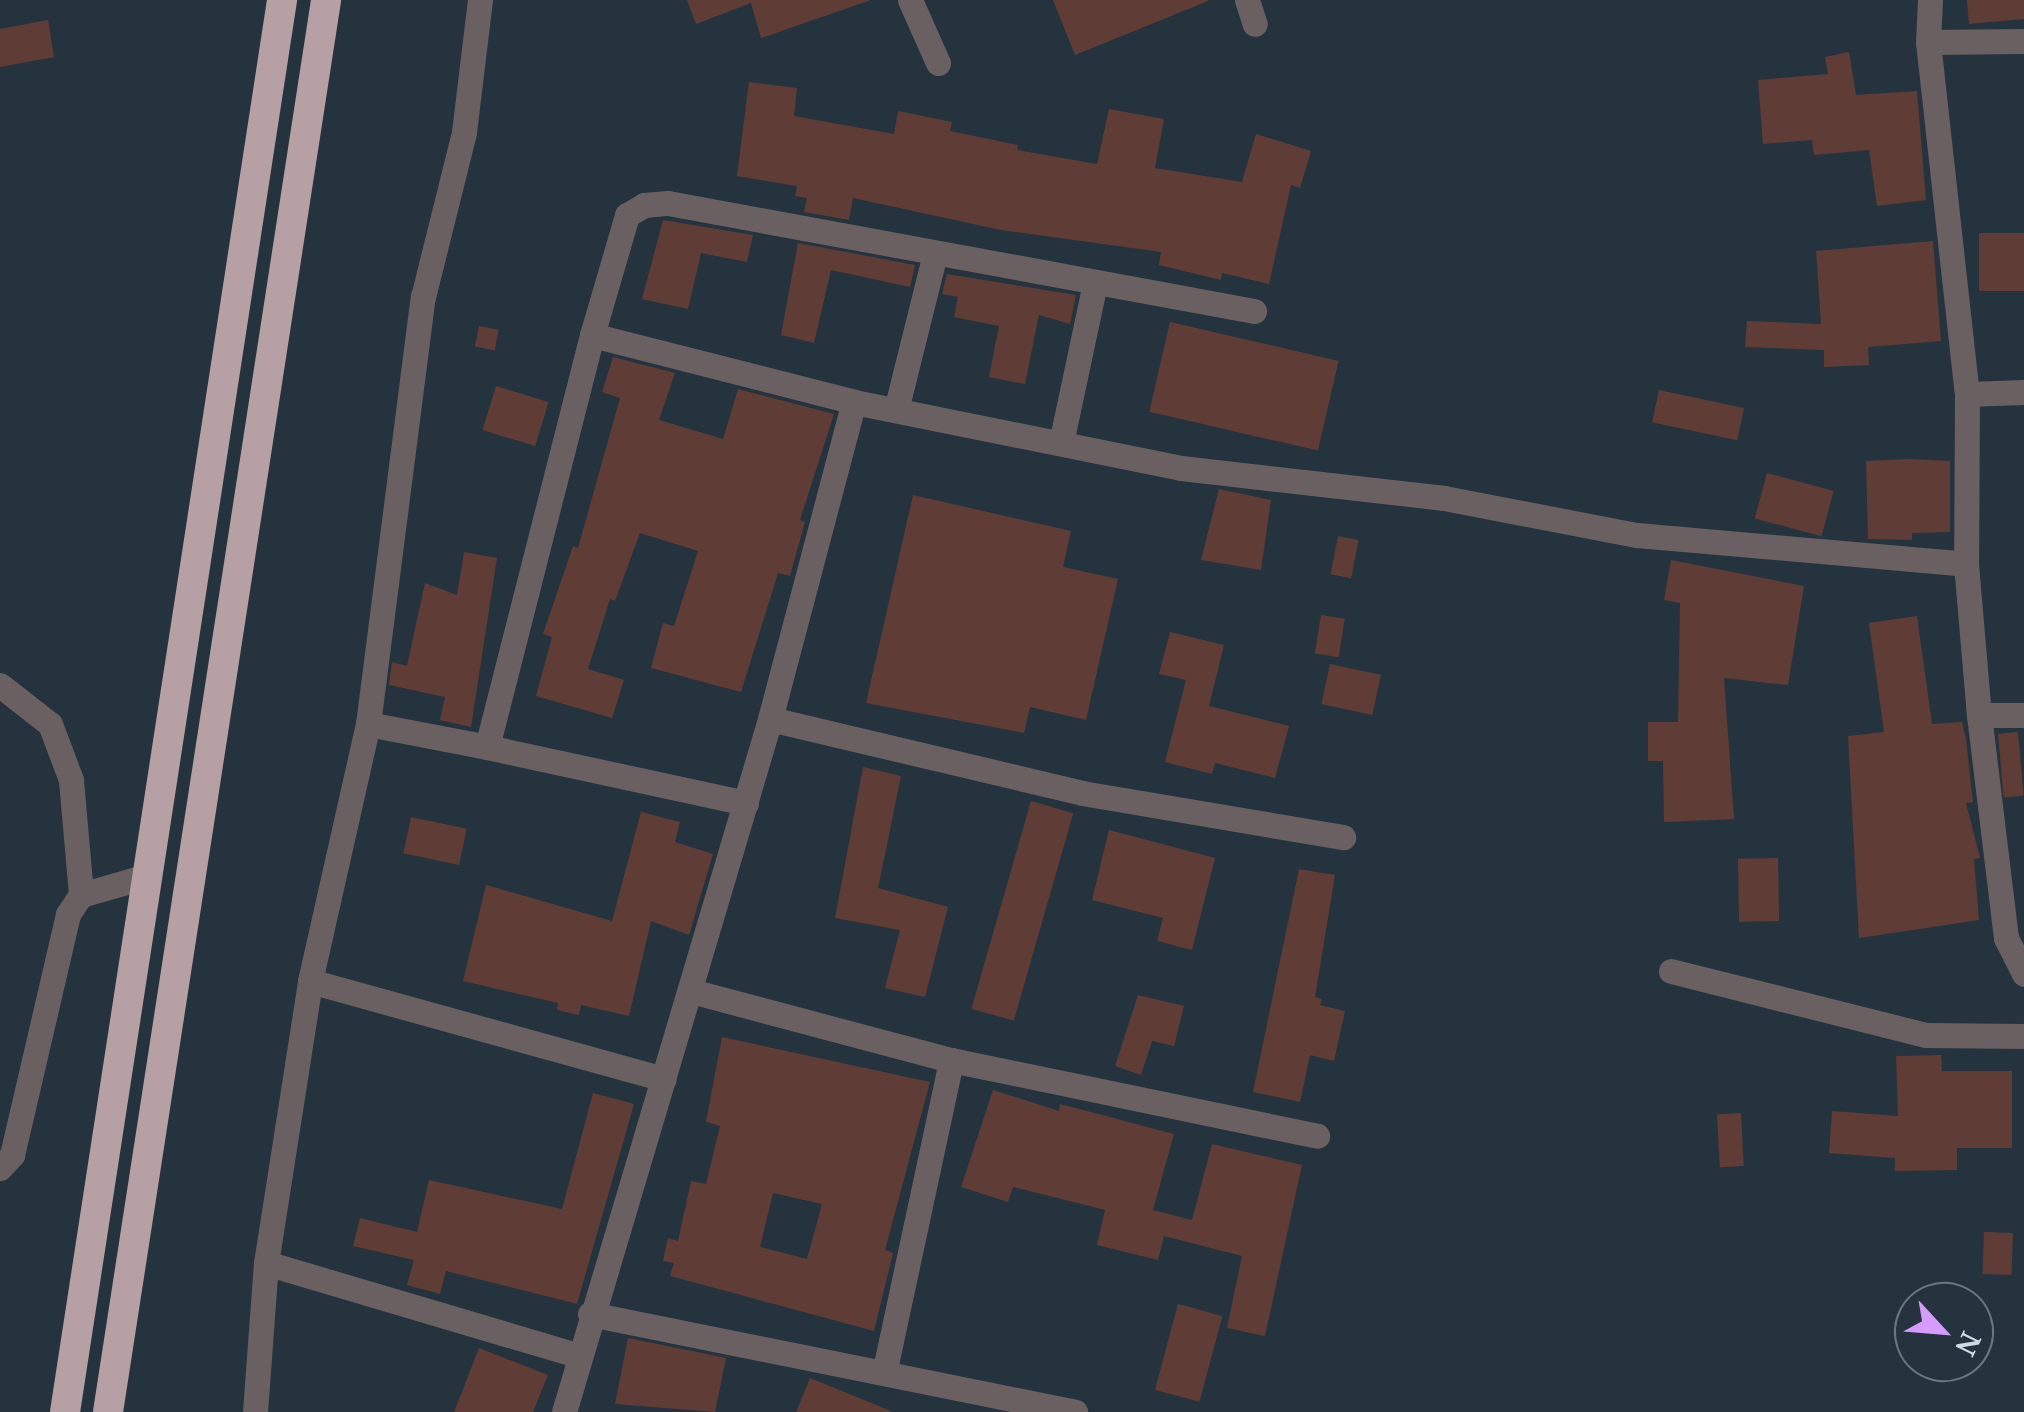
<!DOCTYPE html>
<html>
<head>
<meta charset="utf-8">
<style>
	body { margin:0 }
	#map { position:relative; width:2024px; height:1412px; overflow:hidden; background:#25333f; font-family:"Noto Serif",serif }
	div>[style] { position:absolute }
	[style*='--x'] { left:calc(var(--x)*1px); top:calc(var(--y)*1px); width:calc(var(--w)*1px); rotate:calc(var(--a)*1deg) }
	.building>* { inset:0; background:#5f3d36; transform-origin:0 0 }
	.minor>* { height:25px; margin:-12.5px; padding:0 12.5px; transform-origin:12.5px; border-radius:12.5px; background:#6a6062 }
	.motorway>* { height:30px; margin:-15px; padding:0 15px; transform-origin:15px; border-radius:15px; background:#b7a0a3 }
	span { translate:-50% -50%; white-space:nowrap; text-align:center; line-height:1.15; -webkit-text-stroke:8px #25333f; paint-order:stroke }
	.north { position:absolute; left:1894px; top:1282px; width:100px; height:100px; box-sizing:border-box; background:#25333f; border:2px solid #6a7680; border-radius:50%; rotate:116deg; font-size:28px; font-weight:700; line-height:40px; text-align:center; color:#d1dae1 }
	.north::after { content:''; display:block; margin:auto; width:35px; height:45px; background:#d59cfb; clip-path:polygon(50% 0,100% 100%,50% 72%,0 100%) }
</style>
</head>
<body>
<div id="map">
	<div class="building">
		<div style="clip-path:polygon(687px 0,871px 0,761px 38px,751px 3px,696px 24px)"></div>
		<div style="clip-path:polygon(1053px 0,1208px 0,1208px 1px,1075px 55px)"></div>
		<div style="clip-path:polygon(1967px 0,2024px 0,2024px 19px,1969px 24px)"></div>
		<div style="clip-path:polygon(48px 20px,54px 57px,0 67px,0 29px)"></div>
		<div style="clip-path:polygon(1849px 52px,1856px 95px,1917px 91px,1926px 200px,1877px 206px,1869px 150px,1814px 155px,1812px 140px,1763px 144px,1758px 80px,1828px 74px,1825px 57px)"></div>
		<div style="clip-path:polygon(749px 82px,797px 88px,794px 116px,894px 134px,898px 111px,952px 122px,950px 131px,1018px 145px,1017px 150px,1097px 164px,1109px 109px,1164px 119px,1155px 168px,1242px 182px,1256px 134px,1311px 151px,1300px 188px,1291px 185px,1269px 284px,1222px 273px,1221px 280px,1159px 265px,1161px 252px,1001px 230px,853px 198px,849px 220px,804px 212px,807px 198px,795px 196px,797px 186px,737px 176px)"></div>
		<div style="clip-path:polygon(663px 220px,753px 235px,747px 262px,701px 253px,688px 309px,642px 299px)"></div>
		<div style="left:2024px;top:233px;width:58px;height:45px;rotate:90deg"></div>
		<div style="clip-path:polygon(1933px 241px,1941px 341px,1868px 347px,1869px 365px,1824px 367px,1824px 350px,1745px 347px,1747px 321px,1821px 324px,1816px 251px)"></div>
		<div style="clip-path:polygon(798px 243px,915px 265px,910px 287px,831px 270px,814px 343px,781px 335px)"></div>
		<div style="clip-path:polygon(947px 274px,1076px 295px,1070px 324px,1039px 315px,1025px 384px,989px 377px,999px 326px,954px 317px,958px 297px,942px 294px)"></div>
		<div style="left:1170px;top:322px;width:173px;height:92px;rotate:13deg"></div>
		<div style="left:479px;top:326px;width:20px;height:21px;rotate:11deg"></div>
		<div style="clip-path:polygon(613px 357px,675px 373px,659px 420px,723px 439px,738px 389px,834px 414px,800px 520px,805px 522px,790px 576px,778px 573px,741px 692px,651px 668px,663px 623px,674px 626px,698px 551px,640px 533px,615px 601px,610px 599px,588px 669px,624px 680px,612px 718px,536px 696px,552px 637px,543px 634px,573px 546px,578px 548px,620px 398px,602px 392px)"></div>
		<div style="left:496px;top:386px;width:55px;height:46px;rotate:17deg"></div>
		<div style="left:1659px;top:390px;width:87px;height:33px;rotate:12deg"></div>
		<div style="clip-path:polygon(1910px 459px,1950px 461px,1950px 532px,1912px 533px,1912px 540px,1868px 539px,1866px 461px)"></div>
		<div style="left:1767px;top:473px;width:69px;height:47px;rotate:15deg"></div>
		<div style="clip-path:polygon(1219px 489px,1271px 500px,1261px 570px,1201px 560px)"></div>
		<div style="clip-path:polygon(913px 495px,1071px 531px,1063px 567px,1118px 579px,1086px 720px,1030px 707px,1024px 733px,866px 703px)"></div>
		<div style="left:1338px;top:536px;width:21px;height:39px;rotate:11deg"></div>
		<div style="clip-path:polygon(464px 552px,497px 558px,471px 727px,440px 720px,445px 697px,389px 685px,392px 662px,407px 666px,425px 583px,457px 595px)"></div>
		<div style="clip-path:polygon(1671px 560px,1804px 586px,1788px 685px,1724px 678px,1734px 819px,1664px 822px,1663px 761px,1648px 761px,1648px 722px,1678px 722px,1680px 603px,1664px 600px)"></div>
		<div style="left:1321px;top:615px;width:24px;height:39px;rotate:9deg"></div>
		<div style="clip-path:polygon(1917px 616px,1932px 724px,1962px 722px,1966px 739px,1973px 802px,1966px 803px,1980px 858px,1974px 859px,1979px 920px,1859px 938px,1848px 736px,1884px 732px,1869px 623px)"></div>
		<div style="clip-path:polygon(1170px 632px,1224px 645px,1209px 706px,1289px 726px,1275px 778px,1215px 763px,1212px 774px,1165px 762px,1186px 680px,1159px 674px)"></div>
		<div style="left:1330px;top:664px;width:52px;height:41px;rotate:12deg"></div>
		<div style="left:2018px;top:732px;width:64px;height:20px;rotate:85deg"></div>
		<div style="clip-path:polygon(863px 767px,901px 776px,878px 888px,948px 907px,925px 997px,885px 988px,900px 930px,835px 918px)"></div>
		<div style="left:1031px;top:801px;width:44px;height:216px;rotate:16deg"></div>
		<div style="clip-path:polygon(641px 812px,680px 822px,675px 842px,713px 854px,689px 935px,651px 921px,629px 1016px,581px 1005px,579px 1015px,557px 1010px,558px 1003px,463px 981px,486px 885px,612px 921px)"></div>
		<div style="left:411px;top:817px;width:57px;height:37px;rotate:12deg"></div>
		<div style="clip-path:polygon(1109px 830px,1215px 858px,1192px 950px,1157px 941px,1163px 918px,1092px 900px)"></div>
		<div style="left:1778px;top:858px;width:63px;height:40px;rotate:89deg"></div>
		<div style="clip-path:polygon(1299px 869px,1335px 875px,1315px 997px,1322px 999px,1320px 1005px,1345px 1011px,1334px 1061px,1310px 1055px,1300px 1102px,1253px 1092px)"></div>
		<div style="clip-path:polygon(1138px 995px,1184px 1006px,1174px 1046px,1152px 1041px,1141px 1075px,1115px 1066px)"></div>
		<div style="clip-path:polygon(evenodd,722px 1037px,930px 1082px,885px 1250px,893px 1253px,874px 1331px,670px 1276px,674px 1263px,663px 1261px,668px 1238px,678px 1241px,691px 1181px,706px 1184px,720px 1126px,706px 1122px,722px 1037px,773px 1193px,822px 1204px,807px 1259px,760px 1247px,773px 1193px)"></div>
		<div style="clip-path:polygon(1941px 1055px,1942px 1071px,2012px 1071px,2012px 1148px,1957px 1148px,1957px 1170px,1895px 1171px,1895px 1158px,1829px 1153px,1832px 1111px,1898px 1116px,1896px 1056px)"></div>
		<div style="clip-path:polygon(993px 1090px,1059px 1111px,1060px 1104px,1174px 1134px,1153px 1210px,1192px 1220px,1212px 1144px,1302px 1165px,1265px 1336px,1227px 1328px,1242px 1256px,1164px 1236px,1158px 1260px,1097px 1245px,1105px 1210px,1013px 1187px,1008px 1202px,961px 1187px)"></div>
		<div style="clip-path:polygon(593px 1093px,634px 1104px,577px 1304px,446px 1271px,440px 1294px,407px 1285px,414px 1260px,353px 1246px,360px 1218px,417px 1232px,429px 1180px,562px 1209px)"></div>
		<div style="left:1741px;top:1113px;width:53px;height:24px;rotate:87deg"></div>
		<div style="left:1984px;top:1232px;width:29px;height:42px;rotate:2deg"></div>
		<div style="left:1178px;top:1304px;width:46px;height:89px;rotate:15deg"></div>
		<div style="clip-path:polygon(628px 1338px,726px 1358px,715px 1412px,615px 1404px)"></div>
		<div style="clip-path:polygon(479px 1348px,548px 1375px,533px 1412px,454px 1412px)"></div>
		<div style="clip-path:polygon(810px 1378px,891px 1411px,890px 1412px,796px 1412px)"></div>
	</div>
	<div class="minor">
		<div style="--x:910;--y:0;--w:69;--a:66"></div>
		<div style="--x:1247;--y:0;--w:25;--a:72"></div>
		<div style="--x:1930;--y:0;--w:42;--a:92.7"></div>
		<div style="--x:1928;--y:42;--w:354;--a:83.7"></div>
		<div style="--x:1967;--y:394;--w:170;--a:90.3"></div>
		<div style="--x:1966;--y:564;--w:152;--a:85.1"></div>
		<div style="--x:1979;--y:715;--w:225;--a:83.1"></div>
		<div style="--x:2006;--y:938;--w:40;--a:63.4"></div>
		<div style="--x:1928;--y:42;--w:96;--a:-0.6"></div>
		<div style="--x:592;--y:335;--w:270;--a:14.3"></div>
		<div style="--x:854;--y:402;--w:334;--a:11.4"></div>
		<div style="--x:1181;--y:468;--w:265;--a:6.5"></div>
		<div style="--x:1444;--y:498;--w:197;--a:10.9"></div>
		<div style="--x:1637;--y:535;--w:330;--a:5"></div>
		<div style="--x:1967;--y:394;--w:57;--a:-2"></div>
		<div style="--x:896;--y:410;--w:161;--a:-76"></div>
		<div style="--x:1061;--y:443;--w:164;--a:-78"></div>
		<div style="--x:0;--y:685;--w:63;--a:38"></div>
		<div style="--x:50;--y:724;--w:60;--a:69.4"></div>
		<div style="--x:71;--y:780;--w:115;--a:85"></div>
		<div style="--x:1979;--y:715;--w:45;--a:0"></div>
		<div style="--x:770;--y:719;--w:321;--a:13.3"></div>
		<div style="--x:1082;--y:793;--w:265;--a:9.6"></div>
		<div style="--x:368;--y:724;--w:121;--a:10.9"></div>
		<div style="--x:487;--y:747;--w:425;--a:-75.7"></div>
		<div style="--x:592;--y:335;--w:125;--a:-73.7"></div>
		<div style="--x:627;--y:215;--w:20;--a:-30"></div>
		<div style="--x:644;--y:205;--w:24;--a:-5"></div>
		<div style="--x:668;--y:203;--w:596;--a:10.44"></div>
		<div style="--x:487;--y:747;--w:265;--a:12.2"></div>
		<div style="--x:1671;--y:971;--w:263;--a:14.1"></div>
		<div style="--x:1926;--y:1035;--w:98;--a:0.6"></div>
		<div style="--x:310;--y:981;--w:367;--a:15.5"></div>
		<div style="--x:691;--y:991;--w:269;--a:14.9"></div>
		<div style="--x:951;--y:1060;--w:374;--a:11.7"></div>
		<div style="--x:0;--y:1168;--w:18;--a:-47"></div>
		<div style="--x:12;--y:1155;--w:247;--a:-76.9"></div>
		<div style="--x:68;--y:914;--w:23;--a:-56"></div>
		<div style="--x:81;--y:895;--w:69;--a:-16.1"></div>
		<div style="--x:266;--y:1263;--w:327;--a:16.5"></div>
		<div style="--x:590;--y:1314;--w:495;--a:11.4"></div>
		<div style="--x:885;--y:1369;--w:316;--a:-77.9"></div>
		<div style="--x:255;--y:1412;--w:149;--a:-85.8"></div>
		<div style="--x:266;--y:1263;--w:285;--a:-81.1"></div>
		<div style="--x:310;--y:981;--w:263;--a:-77.3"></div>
		<div style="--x:368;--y:724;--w:431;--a:-82.7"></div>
		<div style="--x:423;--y:297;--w:170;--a:-76"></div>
		<div style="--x:464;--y:132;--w:133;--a:-83.1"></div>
		<div style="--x:564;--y:1412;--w:723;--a:-73.44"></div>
		<div style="--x:770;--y:719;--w:328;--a:-75.2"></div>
	</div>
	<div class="motorway">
		<div style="--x:65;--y:1412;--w:1429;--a:-81.26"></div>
		<div style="--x:108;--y:1412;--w:1429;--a:-81.22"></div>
	</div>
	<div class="north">N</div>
</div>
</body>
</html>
